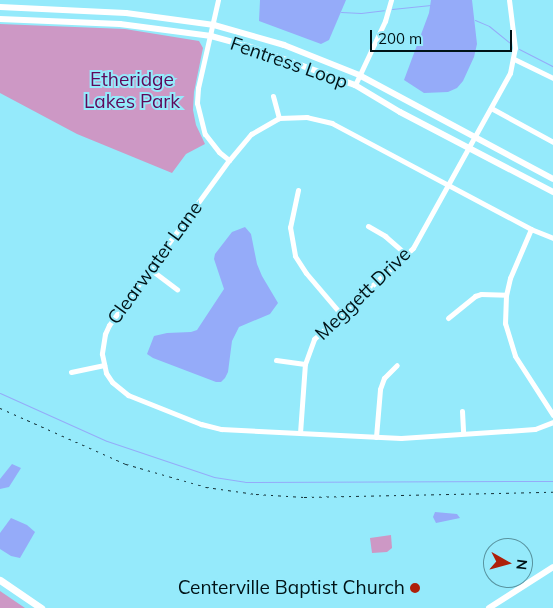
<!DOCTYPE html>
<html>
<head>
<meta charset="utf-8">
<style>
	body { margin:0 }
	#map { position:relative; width:553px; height:608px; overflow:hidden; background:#95eafb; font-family:Mulish,sans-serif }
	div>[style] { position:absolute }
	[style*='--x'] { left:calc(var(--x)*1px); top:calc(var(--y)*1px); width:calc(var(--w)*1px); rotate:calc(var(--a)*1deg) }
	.green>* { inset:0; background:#cd98c5 }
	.water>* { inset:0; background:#95abf9 }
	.stream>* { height:1px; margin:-0.5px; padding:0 0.5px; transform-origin:0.5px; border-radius:0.5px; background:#95abf9 }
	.minor>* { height:5px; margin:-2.5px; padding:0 2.5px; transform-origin:2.5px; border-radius:2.5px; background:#fff }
	.tertiary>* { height:6px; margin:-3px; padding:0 3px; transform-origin:3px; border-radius:3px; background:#fff }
	.secondary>* { height:7px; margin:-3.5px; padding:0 3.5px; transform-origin:3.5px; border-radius:3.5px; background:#fff }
	.rail>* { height:1px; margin-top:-0.5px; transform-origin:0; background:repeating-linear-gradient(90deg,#132f35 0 2.5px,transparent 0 7.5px) }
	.dots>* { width:14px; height:14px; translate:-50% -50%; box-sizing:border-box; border:2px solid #95eafb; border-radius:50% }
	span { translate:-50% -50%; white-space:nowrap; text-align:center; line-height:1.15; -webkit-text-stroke:4px #95eafb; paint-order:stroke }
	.street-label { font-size:19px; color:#001317 }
	.park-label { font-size:19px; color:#5f085a }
	.poi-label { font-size:19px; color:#001317 }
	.right { translate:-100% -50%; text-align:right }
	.north { position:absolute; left:483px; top:538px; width:50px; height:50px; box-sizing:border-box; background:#95eafb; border:1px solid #5994a0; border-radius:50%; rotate:97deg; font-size:14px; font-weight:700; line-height:20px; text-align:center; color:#001317 }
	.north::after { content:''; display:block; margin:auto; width:18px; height:22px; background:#ae200a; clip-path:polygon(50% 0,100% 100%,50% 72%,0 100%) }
	.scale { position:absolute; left:370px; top:30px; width:142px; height:22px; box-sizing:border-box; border:2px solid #001317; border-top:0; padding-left:6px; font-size:15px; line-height:18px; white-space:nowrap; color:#001317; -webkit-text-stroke:4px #95eafb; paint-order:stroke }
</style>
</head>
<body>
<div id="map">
	<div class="green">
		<div style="clip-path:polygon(0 24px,125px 29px,199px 41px,203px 48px,194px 92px,193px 110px,196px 125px,205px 144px,186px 154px,172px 173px,77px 134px,0 93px)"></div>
		<div style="clip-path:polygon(391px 535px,392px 548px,387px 552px,372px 553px,370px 538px)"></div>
		<div style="clip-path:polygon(0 591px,25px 608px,0 608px)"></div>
	</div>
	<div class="water">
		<div style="clip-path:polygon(260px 0,346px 0,329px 40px,321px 44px,259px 21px)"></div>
		<div style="clip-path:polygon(431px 0,472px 0,477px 44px,474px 57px,463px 81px,457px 88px,448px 92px,424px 93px,404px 80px,429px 13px)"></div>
		<div style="clip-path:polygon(245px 227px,251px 234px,257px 264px,262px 276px,278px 303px,270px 314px,239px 327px,232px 341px,228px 372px,225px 378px,221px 382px,216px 382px,153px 358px,147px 354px,154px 336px,167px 333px,191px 332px,197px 330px,224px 289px,214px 259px,215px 254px,232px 232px)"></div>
		<div style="clip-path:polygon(12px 464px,21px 468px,9px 487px,0 489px,0 479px)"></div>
		<div style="clip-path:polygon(435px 512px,457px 514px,460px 518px,436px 523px,433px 517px)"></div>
		<div style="clip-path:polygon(11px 518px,27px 525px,35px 532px,20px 558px,11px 556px,0 549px,0 533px)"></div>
	</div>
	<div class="stream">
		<div style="--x:392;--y:9;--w:39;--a:-6"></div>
		<div style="--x:341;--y:12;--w:20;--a:3"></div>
		<div style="--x:361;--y:13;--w:23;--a:-7"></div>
		<div style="--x:475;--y:20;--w:15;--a:23"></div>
		<div style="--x:489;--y:26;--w:28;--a:39"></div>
		<div style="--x:519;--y:49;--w:38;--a:27"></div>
		<div style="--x:0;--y:393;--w:117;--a:24.2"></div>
		<div style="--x:107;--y:441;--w:113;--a:18.6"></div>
		<div style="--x:214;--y:477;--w:31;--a:9"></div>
		<div style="--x:245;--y:482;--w:308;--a:-0.2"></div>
	</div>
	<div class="minor">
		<div style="--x:218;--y:0;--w:90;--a:102.8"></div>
		<div style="--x:198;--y:88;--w:15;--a:94"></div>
		<div style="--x:197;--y:103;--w:32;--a:76"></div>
		<div style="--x:205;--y:134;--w:23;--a:52"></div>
		<div style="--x:219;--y:152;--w:13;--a:39"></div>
		<div style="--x:514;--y:59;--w:43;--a:26"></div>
		<div style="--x:355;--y:85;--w:71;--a:-64.9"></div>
		<div style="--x:385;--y:21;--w:22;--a:-74"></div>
		<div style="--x:273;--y:96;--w:23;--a:75"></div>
		<div style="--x:491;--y:108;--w:71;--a:28.7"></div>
		<div style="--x:298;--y:190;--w:38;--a:102"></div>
		<div style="--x:290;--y:227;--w:29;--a:80"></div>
		<div style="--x:295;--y:256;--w:20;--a:57"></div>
		<div style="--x:306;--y:273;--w:52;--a:49.6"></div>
		<div style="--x:368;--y:226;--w:20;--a:30"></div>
		<div style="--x:385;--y:236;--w:28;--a:41"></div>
		<div style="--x:531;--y:229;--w:53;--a:113.2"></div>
		<div style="--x:510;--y:278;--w:17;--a:103"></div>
		<div style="--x:506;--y:295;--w:28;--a:92"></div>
		<div style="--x:505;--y:323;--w:34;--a:73"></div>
		<div style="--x:515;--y:356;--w:70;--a:57.2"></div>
		<div style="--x:553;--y:238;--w:24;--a:-158"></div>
		<div style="--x:531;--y:229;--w:225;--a:-152"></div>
		<div style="--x:332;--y:123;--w:26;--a:-167"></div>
		<div style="--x:307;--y:117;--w:28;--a:178"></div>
		<div style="--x:279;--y:118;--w:32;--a:150"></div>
		<div style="--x:251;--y:134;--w:34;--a:130"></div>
		<div style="--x:229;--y:160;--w:204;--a:126"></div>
		<div style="--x:109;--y:325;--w:10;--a:114"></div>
		<div style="--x:105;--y:334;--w:20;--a:99"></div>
		<div style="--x:102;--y:354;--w:19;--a:78"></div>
		<div style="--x:106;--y:373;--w:11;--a:56"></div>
		<div style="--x:112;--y:382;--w:21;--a:39"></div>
		<div style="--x:128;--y:395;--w:79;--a:21.7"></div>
		<div style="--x:201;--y:424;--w:21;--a:14"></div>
		<div style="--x:221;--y:429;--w:180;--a:2.9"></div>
		<div style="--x:401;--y:438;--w:134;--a:-3.8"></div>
		<div style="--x:535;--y:429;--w:19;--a:-21"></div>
		<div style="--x:150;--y:269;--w:34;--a:37"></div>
		<div style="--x:448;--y:318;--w:35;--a:-39"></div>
		<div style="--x:475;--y:296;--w:6;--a:-18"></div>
		<div style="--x:481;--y:294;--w:25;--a:2"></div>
		<div style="--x:276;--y:360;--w:29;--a:8"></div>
		<div style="--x:71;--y:372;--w:34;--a:-12"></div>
		<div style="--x:462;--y:411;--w:22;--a:87"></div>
		<div style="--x:300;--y:433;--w:69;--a:-85.9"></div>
		<div style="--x:305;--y:364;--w:27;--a:-70"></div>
		<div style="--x:314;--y:339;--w:134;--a:-42.6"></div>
		<div style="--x:413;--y:248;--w:200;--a:-61"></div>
		<div style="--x:510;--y:73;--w:25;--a:-79"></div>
		<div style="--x:515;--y:48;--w:48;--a:-97.1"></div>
		<div style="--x:376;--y:437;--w:48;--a:-85.2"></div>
		<div style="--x:380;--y:389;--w:12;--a:-70"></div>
		<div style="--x:384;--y:378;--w:18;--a:-45"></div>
	</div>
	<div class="tertiary">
		<div style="--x:0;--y:7;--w:126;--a:2.7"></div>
		<div style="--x:126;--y:13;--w:89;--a:7.8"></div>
		<div style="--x:214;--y:25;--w:73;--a:15.9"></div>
		<div style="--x:284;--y:45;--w:81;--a:21.8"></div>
		<div style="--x:359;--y:75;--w:220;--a:28.2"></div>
		<div style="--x:0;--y:19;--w:120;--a:2.4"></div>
		<div style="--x:120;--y:24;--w:92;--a:7.5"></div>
		<div style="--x:211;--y:36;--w:41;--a:15.4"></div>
		<div style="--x:251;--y:47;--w:111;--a:20.1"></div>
		<div style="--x:355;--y:85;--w:52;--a:31"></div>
		<div style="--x:400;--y:112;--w:173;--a:27.6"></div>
		<div style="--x:489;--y:608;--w:76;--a:-32.6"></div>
	</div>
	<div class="secondary">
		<div style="--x:0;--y:580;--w:50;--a:34.3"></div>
	</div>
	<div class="rail">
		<div style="--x:0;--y:408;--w:138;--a:24"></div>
		<div style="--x:126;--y:464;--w:83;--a:16"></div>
		<div style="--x:206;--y:487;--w:50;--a:8"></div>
		<div style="--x:256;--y:494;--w:48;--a:3.6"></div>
		<div style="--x:304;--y:497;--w:249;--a:-1.2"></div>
	</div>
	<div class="dots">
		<div style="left:415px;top:588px;background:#ae200a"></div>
	</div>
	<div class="street-label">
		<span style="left:289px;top:63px;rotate:19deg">Fentress Loop</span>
		<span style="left:155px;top:263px;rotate:-54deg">Clearwater Lane</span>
		<span style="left:363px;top:294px;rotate:-44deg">Meggett Drive</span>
	</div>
	<div class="park-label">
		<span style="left:132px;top:91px">Etheridge<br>Lakes Park</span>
	</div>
	<div class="poi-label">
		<span class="right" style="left:405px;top:588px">Centerville Baptist Church</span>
	</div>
	<div class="north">N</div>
	<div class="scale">200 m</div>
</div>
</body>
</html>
